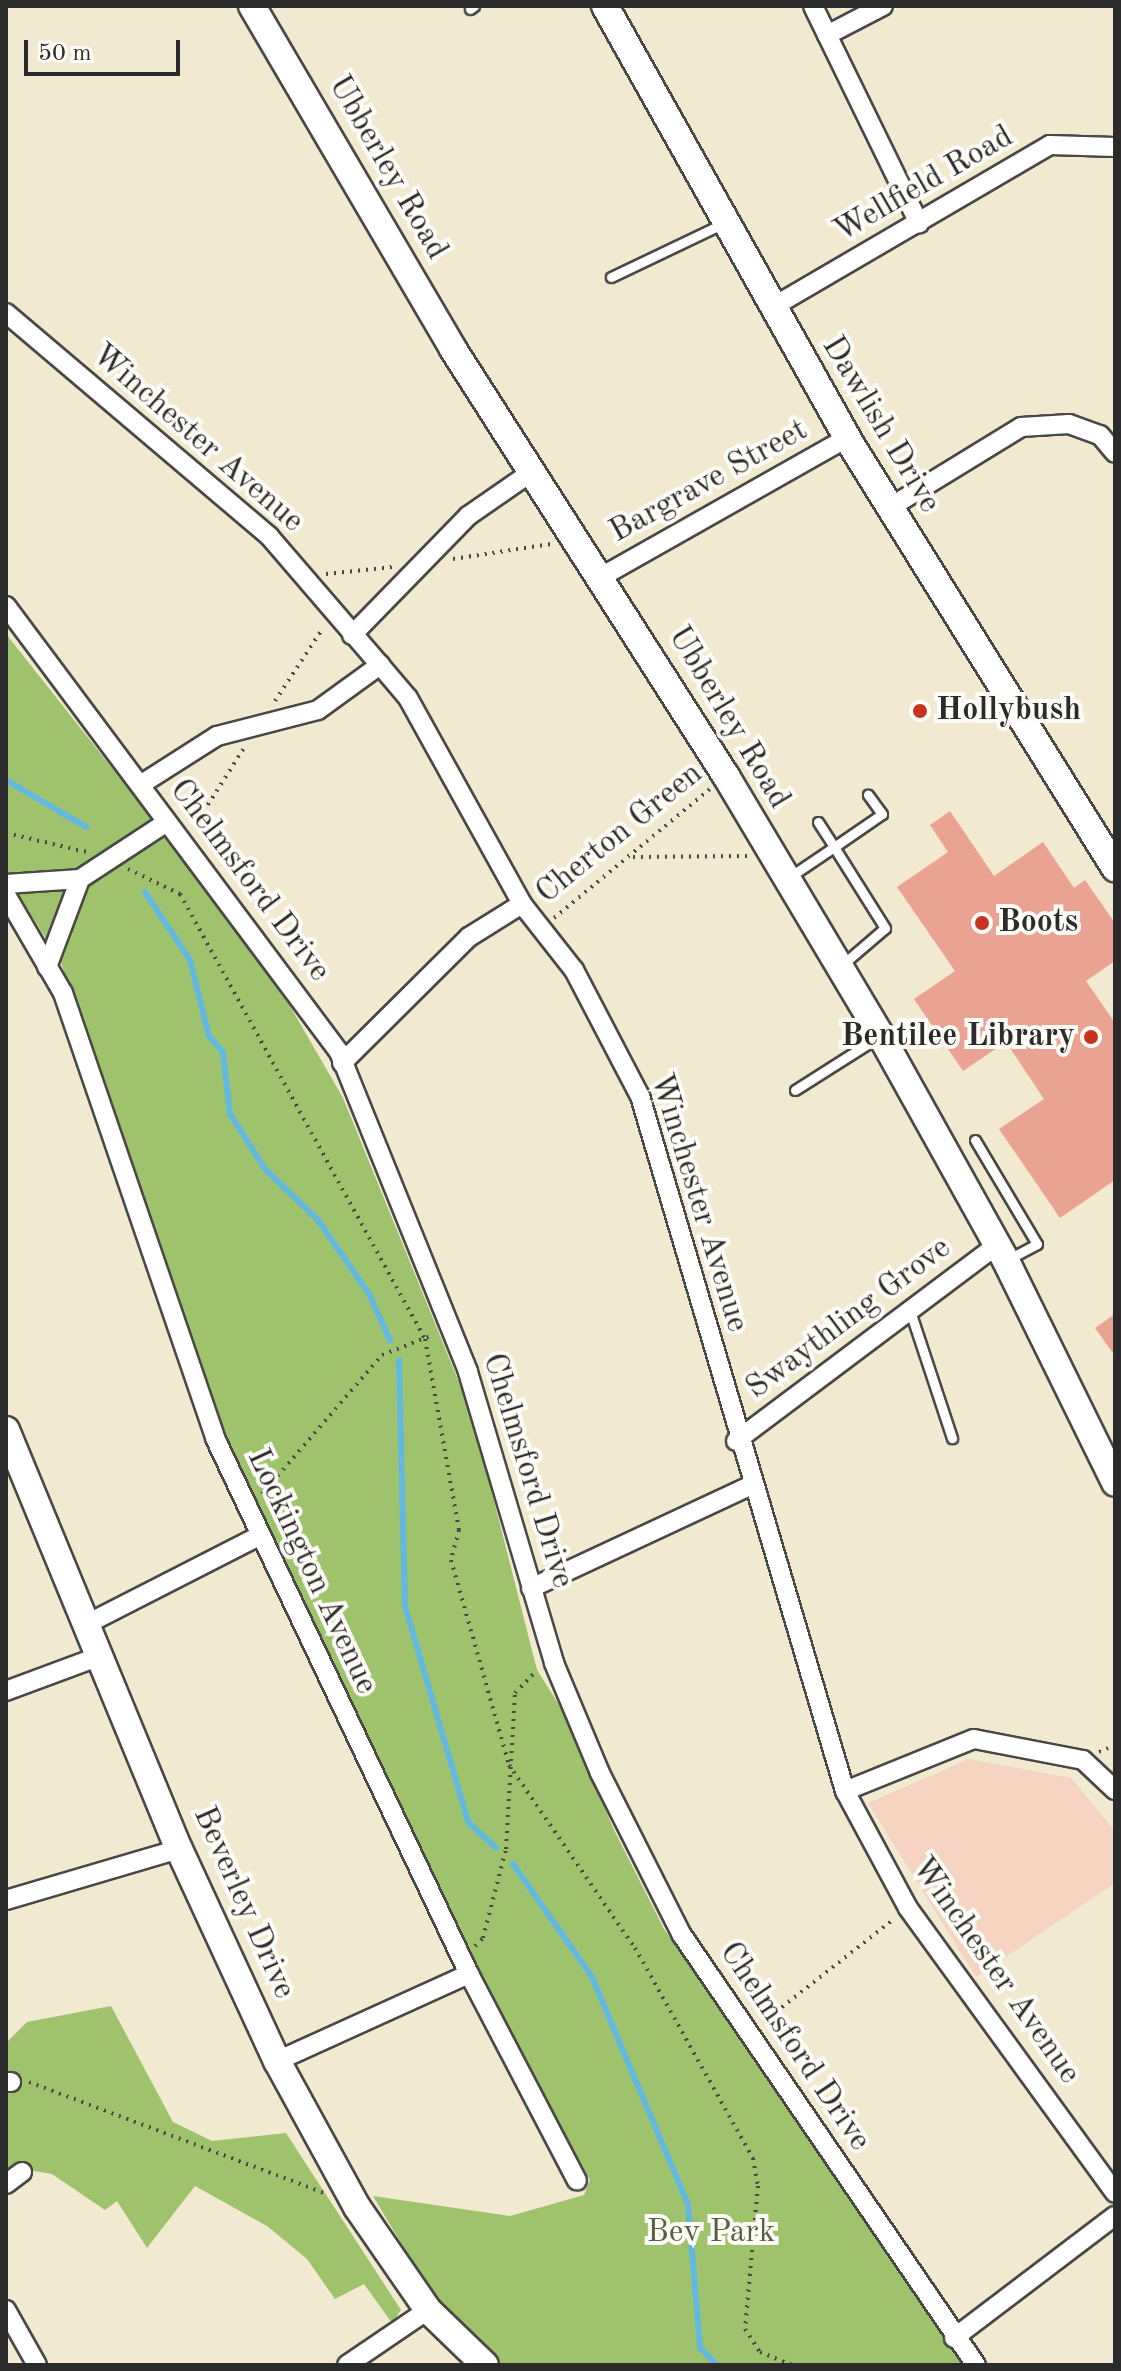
<!DOCTYPE html>
<html>
<head>
<meta charset="utf-8">
<style>
	body { margin:0 }
	#map { position:relative; width:1121px; height:2371px; overflow:hidden; background:#f1e9d0; font-family:"Old Standard TT",serif }
	div>[style] { position:absolute }
	[style*='--x'] { left:calc(var(--x)*1px); top:calc(var(--y)*1px); width:calc(var(--w)*1px); rotate:calc(var(--a)*1deg) }
	.built>* { inset:0; background:#f4d3c0 }
	.green>* { inset:0; background:#9fc36d }
	.stream>* { height:6px; margin:-3px; padding:0 3px; transform-origin:3px; border-radius:3px; background:#63b8e0 }
	.building>* { inset:0; background:#eaa392 }
	.path>* { height:4px; margin-top:-2px; transform-origin:0; background:repeating-linear-gradient(90deg,#494844 0 2px,transparent 0 8px) }
	.roads { filter:drop-shadow(2px 0 #494844) drop-shadow(-2px 0 #494844) drop-shadow(0 2px #494844) drop-shadow(0 -2px #494844) }
	.lane>* { height:9px; margin:-4.5px; padding:0 4.5px; transform-origin:4.5px; border-radius:4.5px; background:#fff }
	.street>* { height:18px; margin:-9px; padding:0 9px; transform-origin:9px; border-radius:9px; background:#fff }
	.secondary>* { height:26px; margin:-13px; padding:0 13px; transform-origin:13px; border-radius:13px; background:#fff }
	.dots>* { width:22px; height:22px; translate:-50% -50%; box-sizing:border-box; border:4px solid #fdfcf7; border-radius:50% }
	span { translate:-50% -50%; white-space:nowrap; text-align:center; line-height:1.15; -webkit-text-stroke:8px #fdfcf7; paint-order:stroke }
	.street-label { font-size:32px; color:#2b2b2b }
	.poi-label { font-size:32px; color:#2b2b2b; font-weight:700 }
	.left { translate:0 -50%; text-align:left }
	.right { translate:-100% -50%; text-align:right }
	.park-label { font-size:32px; color:#546042 }
	.frame { position:absolute; inset:0; border:8px solid #2b2b2b; pointer-events:none }
	.scale { position:absolute; left:24px; top:40px; width:156px; height:36px; box-sizing:border-box; border:4px solid #2b2b2b; border-top:0; padding-left:10px; font-size:24px; line-height:28px; white-space:nowrap; color:#2b2b2b; -webkit-text-stroke:6px #fdfcf7; paint-order:stroke }
</style>
</head>
<body>
<div id="map">
	<div class="built">
		<div style="clip-path:polygon(969px 1759px,1071px 1778px,1115px 1831px,1115px 1883px,976px 1977px,868px 1803px)"></div>
	</div>
	<div class="green">
		<div style="clip-path:polygon(6px 634px,184px 859px,290px 1006px,343px 1098px,472px 1414px,537px 1670px,566px 1716px,614px 1830px,664px 1929px,963px 2365px,501px 2365px,436px 2302px,373px 2196px,510px 2216px,584px 2195px,590px 2180px,468px 1952px,205px 1395px,61px 963px,6px 874px)"></div>
		<div style="clip-path:polygon(111px 2006px,173px 2122px,212px 2141px,286px 2133px,401px 2310px,392px 2323px,364px 2284px,335px 2299px,307px 2259px,267px 2226px,195px 2186px,147px 2248px,117px 2201px,105px 2210px,52px 2174px,22px 2169px,6px 2181px,6px 2043px,27px 2022px)"></div>
	</div>
	<div class="stream">
		<div style="--x:6;--y:780;--w:93;--a:30.4"></div>
		<div style="--x:145;--y:892;--w:82;--a:56.5"></div>
		<div style="--x:190;--y:960;--w:78;--a:76"></div>
		<div style="--x:209;--y:1036;--w:21;--a:49"></div>
		<div style="--x:223;--y:1052;--w:62;--a:83.6"></div>
		<div style="--x:230;--y:1114;--w:65;--a:57.5"></div>
		<div style="--x:265;--y:1169;--w:74;--a:43.9"></div>
		<div style="--x:318;--y:1220;--w:90;--a:55.4"></div>
		<div style="--x:369;--y:1294;--w:51;--a:65.5"></div>
		<div style="--x:399;--y:1360;--w:246;--a:88.6"></div>
		<div style="--x:405;--y:1606;--w:225;--a:73.7"></div>
		<div style="--x:468;--y:1822;--w:38;--a:43"></div>
		<div style="--x:513;--y:1864;--w:138;--a:55"></div>
		<div style="--x:592;--y:1977;--w:246;--a:67.1"></div>
		<div style="--x:688;--y:2204;--w:144;--a:85.2"></div>
		<div style="--x:700;--y:2347;--w:25;--a:47"></div>
	</div>
	<div class="building">
		<div style="clip-path:polygon(950px 811px,994px 876px,1043px 842px,1074px 888px,1085px 880px,1115px 923px,1115px 961px,1086px 981px,1115px 1023px,1115px 1180px,1060px 1218px,999px 1129px,1044px 1099px,1006px 1042px,963px 1071px,914px 999px,955px 971px,897px 887px,948px 852px,930px 825px)"></div>
		<div style="clip-path:polygon(1115px 1314px,1115px 1356px,1095px 1328px)"></div>
	</div>
	<div class="path">
		<div style="--x:453;--y:559;--w:99;--a:-8.7"></div>
		<div style="--x:326;--y:574;--w:67;--a:-6"></div>
		<div style="--x:275;--y:701;--w:87;--a:-56.7"></div>
		<div style="--x:195;--y:825;--w:91;--a:-57.5"></div>
		<div style="--x:6;--y:833;--w:83;--a:13.2"></div>
		<div style="--x:633;--y:857;--w:115;--a:-0.5"></div>
		<div style="--x:128;--y:869;--w:58;--a:25.7"></div>
		<div style="--x:180;--y:894;--w:508;--a:61.16"></div>
		<div style="--x:425;--y:1339;--w:194;--a:79.9"></div>
		<div style="--x:459;--y:1530;--w:31;--a:105"></div>
		<div style="--x:451;--y:1560;--w:213;--a:74.2"></div>
		<div style="--x:509;--y:1765;--w:222;--a:55.5"></div>
		<div style="--x:635;--y:1948;--w:241;--a:60.7"></div>
		<div style="--x:753;--y:2158;--w:28;--a:80"></div>
		<div style="--x:758;--y:2186;--w:144;--a:95.2"></div>
		<div style="--x:745;--y:2329;--w:27;--a:57"></div>
		<div style="--x:760;--y:2352;--w:35;--a:22"></div>
		<div style="--x:554;--y:918;--w:202;--a:-39.6"></div>
		<div style="--x:262;--y:1494;--w:184;--a:-49.2"></div>
		<div style="--x:382;--y:1355;--w:55;--a:-21.4"></div>
		<div style="--x:1099;--y:1752;--w:17;--a:-24"></div>
		<div style="--x:475;--y:1946;--w:11;--a:-45"></div>
		<div style="--x:483;--y:1938;--w:92;--a:-75.5"></div>
		<div style="--x:506;--y:1849;--w:156;--a:-86.7"></div>
		<div style="--x:515;--y:1693;--w:32;--a:-46"></div>
		<div style="--x:763;--y:2022;--w:167;--a:-38.2"></div>
		<div style="--x:29;--y:2082;--w:315;--a:20.6"></div>
	</div>
	<div class="roads">
		<div class="lane">
			<div style="--x:470;--y:9;--w:5;--a:-37"></div>
			<div style="--x:611;--y:277;--w:125;--a:-25.5"></div>
			<div style="--x:818;--y:822;--w:30;--a:57"></div>
			<div style="--x:834;--y:847;--w:58;--a:-34.5"></div>
			<div style="--x:882;--y:814;--w:24;--a:-126"></div>
			<div style="--x:788;--y:878;--w:55;--a:-34"></div>
			<div style="--x:834;--y:847;--w:96;--a:57.8"></div>
			<div style="--x:885;--y:928;--w:57;--a:139.3"></div>
			<div style="--x:795;--y:1090;--w:101;--a:-32.4"></div>
			<div style="--x:975;--y:1140;--w:121;--a:59.2"></div>
			<div style="--x:1037;--y:1244;--w:32;--a:152"></div>
			<div style="--x:910;--y:1311;--w:134;--a:71.7"></div>
		</div>
		<div class="street">
			<div style="--x:813;--y:6;--w:242;--a:64"></div>
			<div style="--x:827;--y:35;--w:63;--a:-27.4"></div>
			<div style="--x:771;--y:308;--w:323;--a:-30.3"></div>
			<div style="--x:1050;--y:145;--w:65;--a:1.8"></div>
			<div style="--x:6;--y:313;--w:345;--a:40.3"></div>
			<div style="--x:269;--y:536;--w:170;--a:49.3"></div>
			<div style="--x:380;--y:665;--w:43;--a:49.7"></div>
			<div style="--x:408;--y:698;--w:235;--a:61"></div>
			<div style="--x:522;--y:904;--w:84;--a:51.8"></div>
			<div style="--x:574;--y:970;--w:142;--a:62.4"></div>
			<div style="--x:640;--y:1096;--w:725;--a:73.57"></div>
			<div style="--x:845;--y:1791;--w:133;--a:61.7"></div>
			<div style="--x:908;--y:1908;--w:352;--a:54"></div>
			<div style="--x:889;--y:508;--w:155;--a:-31.5"></div>
			<div style="--x:1021;--y:427;--w:48;--a:-3.6"></div>
			<div style="--x:1069;--y:424;--w:33;--a:20"></div>
			<div style="--x:1100;--y:435;--w:23;--a:50"></div>
			<div style="--x:601;--y:577;--w:283;--a:-29.5"></div>
			<div style="--x:6;--y:606;--w:557;--a:53.25"></div>
			<div style="--x:339;--y:1052;--w:345;--a:68"></div>
			<div style="--x:468;--y:1372;--w:303;--a:73.5"></div>
			<div style="--x:554;--y:1663;--w:119;--a:67.3"></div>
			<div style="--x:600;--y:1773;--w:182;--a:63.2"></div>
			<div style="--x:682;--y:1935;--w:521;--a:55.64"></div>
			<div style="--x:352;--y:635;--w:166;--a:-45.7"></div>
			<div style="--x:468;--y:516;--w:79;--a:-34.7"></div>
			<div style="--x:140;--y:785;--w:91;--a:-32.5"></div>
			<div style="--x:217;--y:736;--w:104;--a:-14.4"></div>
			<div style="--x:318;--y:710;--w:77;--a:-36"></div>
			<div style="--x:6;--y:884;--w:74;--a:-3.9"></div>
			<div style="--x:80;--y:879;--w:104;--a:-33.2"></div>
			<div style="--x:6;--y:895;--w:113;--a:59.8"></div>
			<div style="--x:63;--y:993;--w:470;--a:71.1"></div>
			<div style="--x:215;--y:1438;--w:593;--a:64.64"></div>
			<div style="--x:469;--y:1974;--w:233;--a:62.4"></div>
			<div style="--x:47;--y:967;--w:94;--a:-69.4"></div>
			<div style="--x:342;--y:1063;--w:179;--a:-44.8"></div>
			<div style="--x:469;--y:937;--w:62;--a:-31.9"></div>
			<div style="--x:736;--y:1441;--w:326;--a:-36.9"></div>
			<div style="--x:531;--y:1588;--w:242;--a:-25"></div>
			<div style="--x:89;--y:1623;--w:193;--a:-27.1"></div>
			<div style="--x:6;--y:1691;--w:100;--a:-20.4"></div>
			<div style="--x:845;--y:1791;--w:139;--a:-22"></div>
			<div style="--x:974;--y:1739;--w:111;--a:10.9"></div>
			<div style="--x:1083;--y:1760;--w:44;--a:43.2"></div>
			<div style="--x:6;--y:1900;--w:180;--a:-16.4"></div>
			<div style="--x:277;--y:2061;--w:211;--a:-24.4"></div>
			<div style="--x:6;--y:2082;--w:5;--a:0"></div>
			<div style="--x:6;--y:2184;--w:20;--a:-37"></div>
			<div style="--x:6;--y:2310;--w:63;--a:60.6"></div>
			<div style="--x:954;--y:2338;--w:202;--a:-37.2"></div>
			<div style="--x:347;--y:2365;--w:98;--a:-34.2"></div>
		</div>
		<div class="secondary">
			<div style="--x:252;--y:6;--w:398;--a:59.6"></div>
			<div style="--x:453;--y:349;--w:507;--a:57.41"></div>
			<div style="--x:726;--y:776;--w:303;--a:59.2"></div>
			<div style="--x:881;--y:1036;--w:257;--a:60.9"></div>
			<div style="--x:1006;--y:1261;--w:247;--a:63.8"></div>
			<div style="--x:605;--y:6;--w:495;--a:60.7"></div>
			<div style="--x:847;--y:438;--w:507;--a:58.07"></div>
			<div style="--x:6;--y:1430;--w:453;--a:67.6"></div>
			<div style="--x:179;--y:1849;--w:234;--a:65.2"></div>
			<div style="--x:277;--y:2061;--w:166;--a:61.3"></div>
			<div style="--x:357;--y:2207;--w:125;--a:55.4"></div>
			<div style="--x:428;--y:2310;--w:79;--a:44"></div>
		</div>
	</div>
	<div class="dots">
		<div style="left:920px;top:711px;background:#c8321e"></div>
		<div style="left:982px;top:923px;background:#c8321e"></div>
		<div style="left:1091px;top:1037px;background:#c8321e"></div>
	</div>
	<div class="street-label">
		<span style="left:387px;top:168px;rotate:60deg">Ubberley Road</span>
		<span style="left:924px;top:185px;rotate:-30deg">Wellfield Road</span>
		<span style="left:880px;top:425px;rotate:59deg">Dawlish Drive</span>
		<span style="left:197px;top:439px;rotate:41deg">Winchester Avenue</span>
		<span style="left:709px;top:482px;rotate:-29deg">Bargrave Street</span>
		<span style="left:728px;top:718px;rotate:59deg">Ubberley Road</span>
		<span style="left:620px;top:834px;rotate:-39deg">Cherton Green</span>
		<span style="left:249px;top:881px;rotate:53deg">Chelmsford Drive</span>
		<span style="left:698px;top:1203px;rotate:73deg">Winchester Avenue</span>
		<span style="left:849px;top:1319px;rotate:-37deg">Swaythling Grove</span>
		<span style="left:527px;top:1471px;rotate:73deg">Chelmsford Drive</span>
		<span style="left:311px;top:1572px;rotate:65deg">Lockington Avenue</span>
		<span style="left:243px;top:1903px;rotate:66deg">Beverley Drive</span>
		<span style="left:995px;top:1971px;rotate:55deg">Winchester Avenue</span>
		<span style="left:794px;top:2047px;rotate:56deg">Chelmsford Drive</span>
	</div>
	<div class="poi-label">
		<span class="left" style="left:936px;top:711px">Hollybush</span>
		<span class="left" style="left:998px;top:923px">Boots</span>
		<span class="right" style="left:1075px;top:1037px">Bentilee Library</span>
	</div>
	<div class="park-label">
		<span style="left:711px;top:2233px">Bev Park</span>
	</div>
	<div class="frame"></div>
	<div class="scale">50 m</div>
</div>
</body>
</html>
